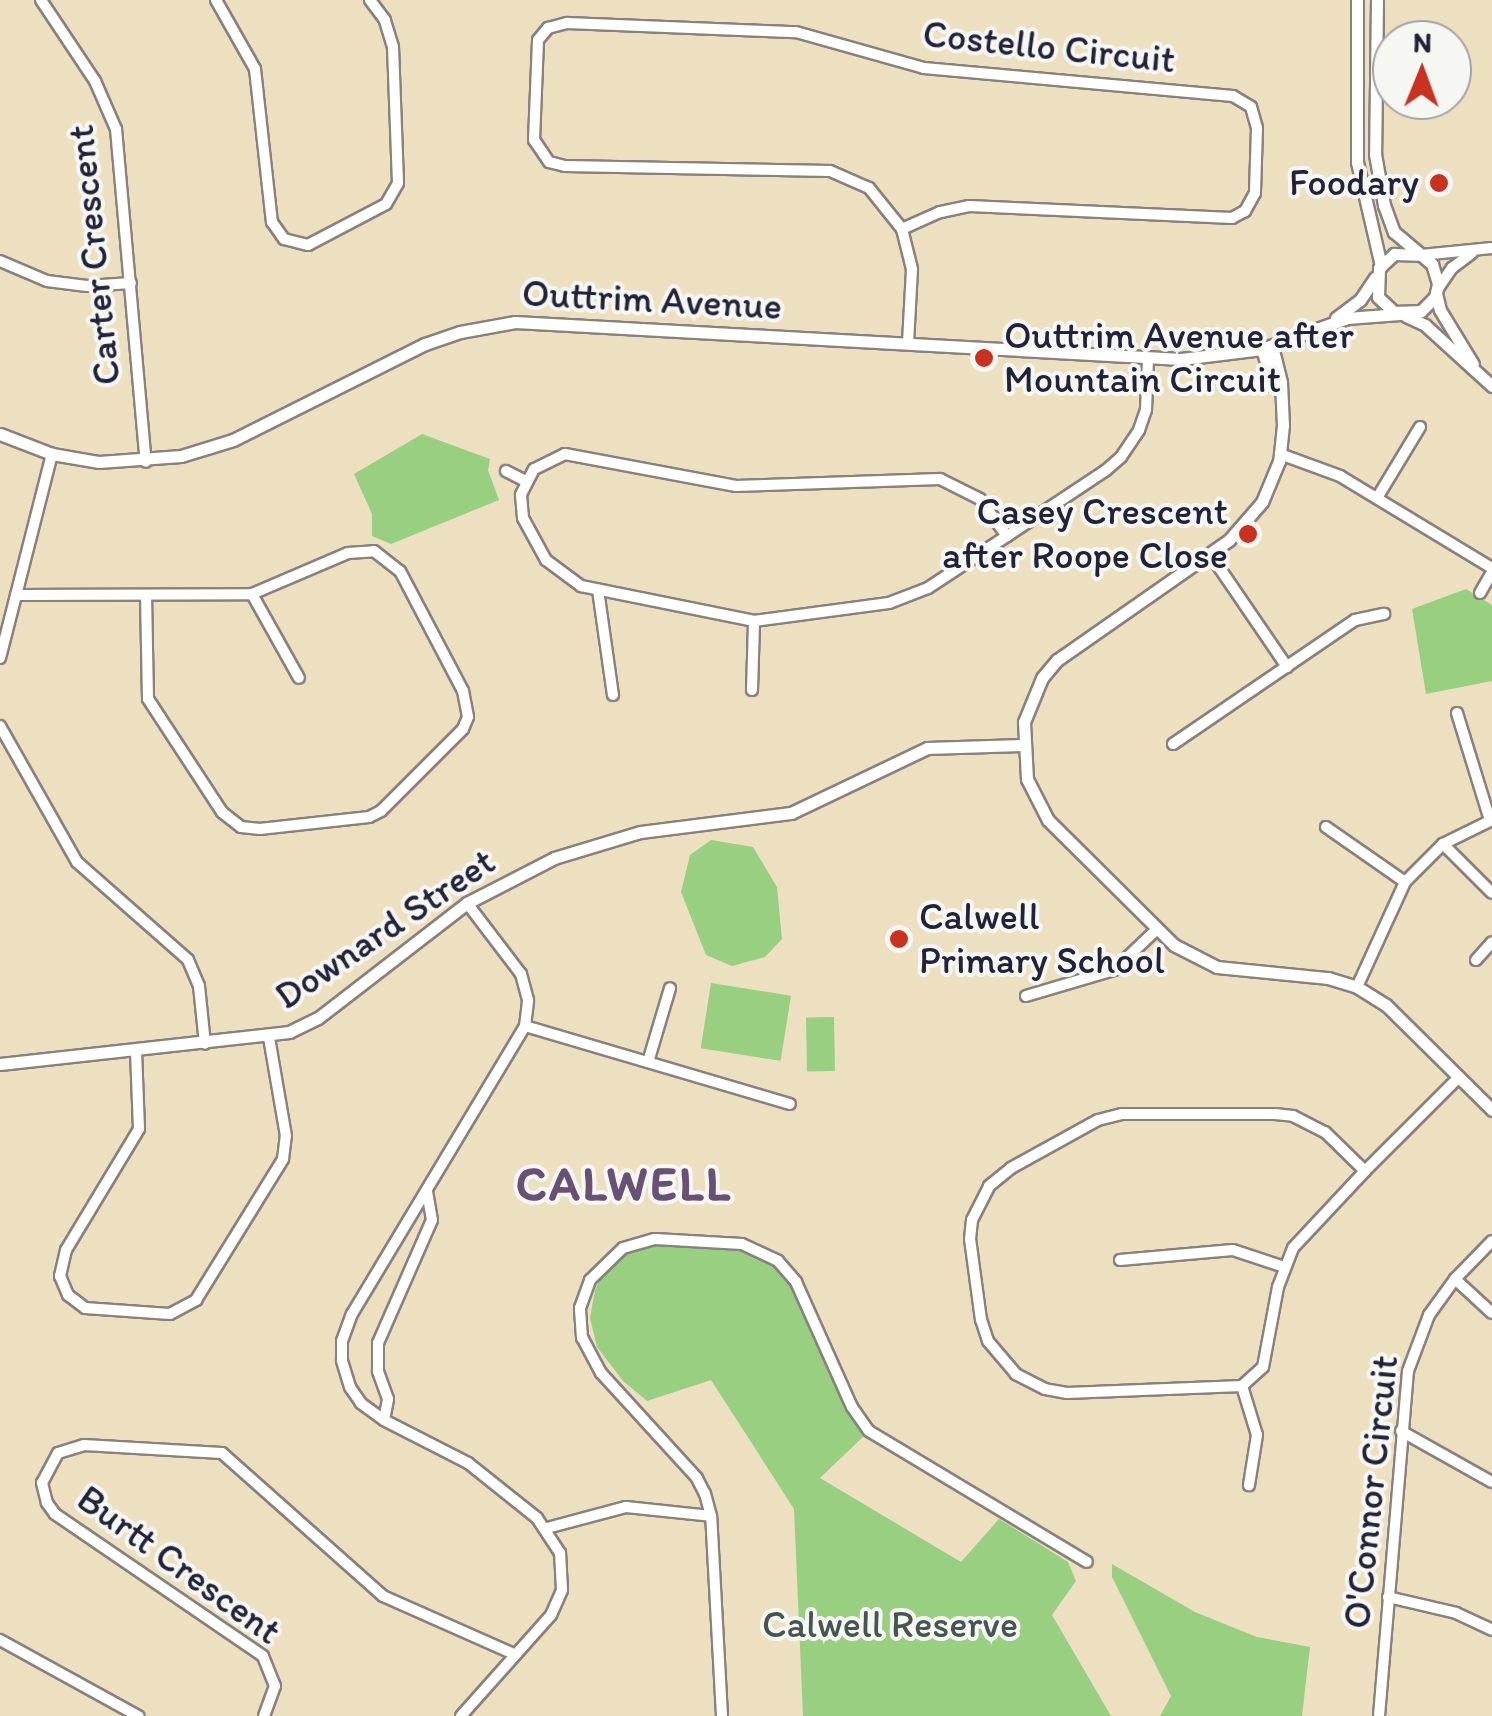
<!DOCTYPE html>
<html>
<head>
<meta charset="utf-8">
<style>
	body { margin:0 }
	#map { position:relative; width:1492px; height:1716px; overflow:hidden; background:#ede0c1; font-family:Itim,sans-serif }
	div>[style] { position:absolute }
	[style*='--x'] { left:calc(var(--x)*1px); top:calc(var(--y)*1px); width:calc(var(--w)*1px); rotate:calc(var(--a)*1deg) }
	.green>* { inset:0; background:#98cf80; transform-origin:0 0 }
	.roads { filter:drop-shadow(2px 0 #88817e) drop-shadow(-2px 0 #88817e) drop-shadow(0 2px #88817e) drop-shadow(0 -2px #88817e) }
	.minor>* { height:10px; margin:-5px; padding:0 5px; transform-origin:5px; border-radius:5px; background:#fff }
	.tertiary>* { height:11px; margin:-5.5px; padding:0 5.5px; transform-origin:5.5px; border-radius:5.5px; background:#fff }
	.dots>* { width:28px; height:28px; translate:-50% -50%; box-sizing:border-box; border:5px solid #f6f6f2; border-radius:50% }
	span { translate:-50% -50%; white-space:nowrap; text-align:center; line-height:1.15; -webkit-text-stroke:8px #f6f6f2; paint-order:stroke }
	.street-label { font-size:38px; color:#22223b }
	.poi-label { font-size:38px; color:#22223b }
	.right { translate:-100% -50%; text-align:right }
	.left { translate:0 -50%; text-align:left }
	.park-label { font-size:38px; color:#455650 }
	.district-label { font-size:48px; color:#685174; font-weight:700; letter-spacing:2.5px }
	.north { position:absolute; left:1372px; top:20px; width:100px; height:100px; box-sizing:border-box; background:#f6f6f2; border:2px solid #a1a1a9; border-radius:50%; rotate:1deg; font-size:28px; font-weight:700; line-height:40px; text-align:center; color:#22223b }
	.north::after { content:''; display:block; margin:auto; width:35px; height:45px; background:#c8321e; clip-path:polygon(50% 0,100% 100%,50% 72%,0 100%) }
</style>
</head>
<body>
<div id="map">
	<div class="green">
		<div style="clip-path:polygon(422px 434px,490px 459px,488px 470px,499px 500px,391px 544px,372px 536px,372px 514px,354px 474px)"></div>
		<div style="clip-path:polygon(1466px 589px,1492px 605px,1492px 681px,1426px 694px,1412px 609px)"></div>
		<div style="clip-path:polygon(711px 840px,753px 847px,777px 887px,782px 939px,765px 957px,732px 966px,706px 955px,681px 892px,690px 855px)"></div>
		<div style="left:711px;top:983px;width:81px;height:66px;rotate:9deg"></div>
		<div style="left:834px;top:1017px;width:54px;height:28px;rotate:89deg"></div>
		<div style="clip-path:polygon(661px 1243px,751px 1249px,786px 1274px,863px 1437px,820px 1478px,961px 1562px,999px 1519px,1068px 1562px,1076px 1581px,1052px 1615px,1111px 1716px,803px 1716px,794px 1509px,711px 1380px,647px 1401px,623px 1381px,597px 1347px,590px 1318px,595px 1290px,607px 1265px,632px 1247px)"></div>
		<div style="clip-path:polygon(1112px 1564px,1195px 1612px,1257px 1637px,1310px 1647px,1302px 1716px,1160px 1716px,1171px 1696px,1112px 1577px)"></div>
	</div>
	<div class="roads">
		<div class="minor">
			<div style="--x:41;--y:0;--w:97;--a:56.3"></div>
			<div style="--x:95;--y:81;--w:52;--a:66.4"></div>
			<div style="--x:116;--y:129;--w:334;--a:84.9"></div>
			<div style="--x:216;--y:0;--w:79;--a:60.5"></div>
			<div style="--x:255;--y:69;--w:154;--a:83.7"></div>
			<div style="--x:272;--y:222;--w:21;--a:55"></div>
			<div style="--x:284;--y:239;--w:25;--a:14"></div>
			<div style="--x:308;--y:245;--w:88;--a:-27.7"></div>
			<div style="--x:386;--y:204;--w:24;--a:-60"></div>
			<div style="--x:398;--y:183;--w:136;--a:-92.1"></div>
			<div style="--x:393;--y:47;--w:28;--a:-107"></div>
			<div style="--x:385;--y:20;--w:25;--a:-127"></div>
			<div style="--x:902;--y:229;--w:53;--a:-128.8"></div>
			<div style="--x:869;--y:188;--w:43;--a:-156.4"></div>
			<div style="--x:830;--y:171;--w:265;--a:-178.9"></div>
			<div style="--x:565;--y:166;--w:16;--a:-166"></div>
			<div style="--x:549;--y:162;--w:27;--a:-124"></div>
			<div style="--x:534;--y:140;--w:100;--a:-87.7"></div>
			<div style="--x:538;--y:40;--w:16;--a:-50"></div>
			<div style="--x:548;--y:28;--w:20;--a:-15"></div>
			<div style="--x:567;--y:23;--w:229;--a:2.3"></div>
			<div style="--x:796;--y:32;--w:133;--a:15.7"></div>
			<div style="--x:924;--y:68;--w:310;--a:5.2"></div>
			<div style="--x:1233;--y:96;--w:21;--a:31"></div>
			<div style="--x:1251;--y:107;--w:22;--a:74"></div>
			<div style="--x:1257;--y:128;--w:65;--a:91.8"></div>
			<div style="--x:1255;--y:193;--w:21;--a:119"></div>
			<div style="--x:1245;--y:211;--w:15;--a:152"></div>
			<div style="--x:1232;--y:218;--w:263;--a:-177.4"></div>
			<div style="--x:969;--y:206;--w:30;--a:168"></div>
			<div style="--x:940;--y:212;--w:42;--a:155.9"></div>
			<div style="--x:902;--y:229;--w:41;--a:76"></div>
			<div style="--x:912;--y:269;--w:75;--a:93.1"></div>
			<div style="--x:1421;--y:255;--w:71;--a:-5.6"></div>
			<div style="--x:0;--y:261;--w:51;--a:23.1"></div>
			<div style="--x:47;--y:281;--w:40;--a:7.1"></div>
			<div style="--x:87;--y:286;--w:44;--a:-3.9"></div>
			<div style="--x:1437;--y:290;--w:27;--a:-56"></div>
			<div style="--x:1452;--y:268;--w:25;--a:-37"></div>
			<div style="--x:1280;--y:454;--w:64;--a:20.1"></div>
			<div style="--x:1340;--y:476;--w:178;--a:31.2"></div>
			<div style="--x:506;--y:471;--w:22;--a:27"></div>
			<div style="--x:1377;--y:498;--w:83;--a:-58.8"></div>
			<div style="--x:1007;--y:536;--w:46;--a:-126.1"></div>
			<div style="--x:980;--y:499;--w:45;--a:-153.4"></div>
			<div style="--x:940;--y:479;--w:204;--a:178"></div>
			<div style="--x:736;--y:486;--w:174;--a:-169.4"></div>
			<div style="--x:565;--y:454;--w:34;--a:154"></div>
			<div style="--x:534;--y:469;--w:29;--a:117"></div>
			<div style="--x:521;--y:495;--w:23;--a:85"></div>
			<div style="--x:523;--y:518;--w:48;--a:61.3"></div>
			<div style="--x:546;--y:560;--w:44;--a:36.6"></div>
			<div style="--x:581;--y:586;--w:177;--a:11.4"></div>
			<div style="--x:754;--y:621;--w:136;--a:-7.6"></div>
			<div style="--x:889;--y:603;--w:42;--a:-21"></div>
			<div style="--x:928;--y:588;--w:95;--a:-33.4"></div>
			<div style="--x:1007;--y:536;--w:118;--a:-33.6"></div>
			<div style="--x:1105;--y:471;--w:21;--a:-41"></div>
			<div style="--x:1121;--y:457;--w:32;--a:-56"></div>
			<div style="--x:1139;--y:430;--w:21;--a:-71"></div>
			<div style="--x:1146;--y:410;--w:52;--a:-87.8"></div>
			<div style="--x:1210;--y:554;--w:137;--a:55.7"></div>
			<div style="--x:598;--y:590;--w:106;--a:81.9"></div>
			<div style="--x:1480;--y:593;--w:24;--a:-60"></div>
			<div style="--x:252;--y:594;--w:96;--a:60.8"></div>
			<div style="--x:16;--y:595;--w:236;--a:-0.2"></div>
			<div style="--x:252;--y:594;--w:104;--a:-23.1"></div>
			<div style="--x:348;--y:553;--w:26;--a:-4"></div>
			<div style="--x:374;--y:551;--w:33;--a:38"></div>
			<div style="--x:400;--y:571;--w:136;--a:62.3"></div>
			<div style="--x:463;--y:691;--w:26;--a:79"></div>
			<div style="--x:468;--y:717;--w:13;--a:113"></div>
			<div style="--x:463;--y:729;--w:116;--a:135"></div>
			<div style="--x:381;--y:811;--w:13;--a:153"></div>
			<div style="--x:369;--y:817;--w:110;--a:173.7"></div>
			<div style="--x:260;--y:829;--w:19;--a:-174"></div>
			<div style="--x:241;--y:827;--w:24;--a:-142"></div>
			<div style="--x:222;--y:812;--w:135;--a:-123.2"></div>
			<div style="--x:148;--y:699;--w:104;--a:-91.1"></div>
			<div style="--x:0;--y:658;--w:211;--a:-75.7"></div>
			<div style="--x:752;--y:690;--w:69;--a:-88.3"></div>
			<div style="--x:1457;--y:713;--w:112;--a:72.9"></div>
			<div style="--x:0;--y:726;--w:156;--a:60.5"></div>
			<div style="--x:77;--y:862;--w:148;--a:41.4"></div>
			<div style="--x:188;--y:960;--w:28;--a:67"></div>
			<div style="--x:199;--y:986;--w:58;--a:84.1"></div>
			<div style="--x:1173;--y:744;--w:220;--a:-34.3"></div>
			<div style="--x:1355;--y:620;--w:30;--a:-12"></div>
			<div style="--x:1326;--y:827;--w:96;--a:34.8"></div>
			<div style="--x:1443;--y:844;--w:69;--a:45"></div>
			<div style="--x:1476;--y:960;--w:24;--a:-48"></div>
			<div style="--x:1357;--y:987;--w:115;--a:-65.4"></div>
			<div style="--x:1405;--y:882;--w:54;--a:-45"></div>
			<div style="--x:1443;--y:844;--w:55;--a:-26.1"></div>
			<div style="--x:1026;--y:996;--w:92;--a:-16.5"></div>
			<div style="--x:1114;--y:970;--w:59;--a:-43.6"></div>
			<div style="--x:525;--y:1026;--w:276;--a:16.4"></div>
			<div style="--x:136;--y:1051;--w:78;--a:87.8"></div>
			<div style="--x:139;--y:1129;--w:141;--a:121.1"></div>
			<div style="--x:66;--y:1250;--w:27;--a:103"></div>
			<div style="--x:60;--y:1276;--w:21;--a:67"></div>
			<div style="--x:68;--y:1295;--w:21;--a:37"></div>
			<div style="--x:85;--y:1308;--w:85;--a:4"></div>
			<div style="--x:170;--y:1314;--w:30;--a:-28"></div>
			<div style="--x:196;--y:1300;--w:166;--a:-58.3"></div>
			<div style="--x:283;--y:1159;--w:23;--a:-83"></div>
			<div style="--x:286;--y:1136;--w:99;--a:-99.8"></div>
			<div style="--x:648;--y:1062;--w:77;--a:-73.4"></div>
			<div style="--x:1365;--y:1171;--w:105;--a:133.1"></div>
			<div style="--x:1293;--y:1248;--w:42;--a:111"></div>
			<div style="--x:1278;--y:1287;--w:81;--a:100.6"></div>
			<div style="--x:1263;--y:1367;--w:28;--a:138"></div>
			<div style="--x:1242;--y:1386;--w:175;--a:177.7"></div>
			<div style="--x:1067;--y:1393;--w:22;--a:-170"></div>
			<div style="--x:1045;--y:1389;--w:33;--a:-153"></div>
			<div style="--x:1016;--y:1374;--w:43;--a:-130.3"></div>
			<div style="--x:988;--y:1341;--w:22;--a:-108"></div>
			<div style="--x:981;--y:1320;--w:82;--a:-97.7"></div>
			<div style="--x:970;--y:1239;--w:19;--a:-84"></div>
			<div style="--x:972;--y:1220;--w:38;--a:-63"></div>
			<div style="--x:989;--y:1186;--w:28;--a:-39"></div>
			<div style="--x:1011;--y:1168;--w:99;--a:-28.9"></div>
			<div style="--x:1098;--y:1120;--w:25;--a:-14"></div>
			<div style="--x:1122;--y:1114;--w:153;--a:0"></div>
			<div style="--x:1275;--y:1114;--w:18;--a:6"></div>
			<div style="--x:1293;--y:1116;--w:36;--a:27"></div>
			<div style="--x:1325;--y:1132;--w:56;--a:44.3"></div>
			<div style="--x:1365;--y:1171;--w:133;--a:-45"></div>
			<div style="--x:1120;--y:1260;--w:113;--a:-5.1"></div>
			<div style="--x:1233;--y:1250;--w:54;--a:18.4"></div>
			<div style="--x:1455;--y:1279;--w:50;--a:42.6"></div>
			<div style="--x:1242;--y:1386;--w:51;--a:73"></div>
			<div style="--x:1257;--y:1435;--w:51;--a:99.1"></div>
			<div style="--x:384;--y:1420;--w:21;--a:-79"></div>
			<div style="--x:388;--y:1399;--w:30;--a:-110"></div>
			<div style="--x:378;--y:1371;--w:28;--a:-90"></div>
			<div style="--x:378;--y:1343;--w:134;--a:-66.3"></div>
			<div style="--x:432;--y:1220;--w:28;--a:-100"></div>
			<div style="--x:1401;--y:1431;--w:104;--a:29.3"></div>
			<div style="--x:547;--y:1528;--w:82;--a:-14.9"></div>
			<div style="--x:626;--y:1507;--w:85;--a:6"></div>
			<div style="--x:1388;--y:1597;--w:70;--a:13.2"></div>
			<div style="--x:1456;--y:1613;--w:40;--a:25"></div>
			<div style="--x:0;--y:1640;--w:158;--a:28.8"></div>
			<div style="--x:264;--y:1716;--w:32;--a:-70"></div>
			<div style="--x:275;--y:1686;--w:32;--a:-112"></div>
			<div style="--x:263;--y:1656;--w:252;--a:-145.7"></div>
			<div style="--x:55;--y:1514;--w:14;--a:-126"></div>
			<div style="--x:47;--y:1503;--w:21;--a:-104"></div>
			<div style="--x:42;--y:1483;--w:34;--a:-62"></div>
			<div style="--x:58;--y:1453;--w:27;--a:-17"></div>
			<div style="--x:84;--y:1445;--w:138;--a:3.3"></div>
			<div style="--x:222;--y:1453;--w:215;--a:41.6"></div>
			<div style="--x:383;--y:1596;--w:145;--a:23.9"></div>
			<div style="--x:461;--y:1716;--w:135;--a:-48.3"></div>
			<div style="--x:551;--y:1615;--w:27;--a:-66"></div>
			<div style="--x:562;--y:1590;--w:37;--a:-93"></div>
			<div style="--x:560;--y:1553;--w:42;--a:-123.3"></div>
			<div style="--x:537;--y:1518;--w:88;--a:-141.4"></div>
			<div style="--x:468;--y:1463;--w:94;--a:-152.9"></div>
			<div style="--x:384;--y:1420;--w:29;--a:-144"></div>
			<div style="--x:361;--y:1403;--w:19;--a:-125"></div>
			<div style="--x:350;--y:1387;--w:28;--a:-107"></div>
			<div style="--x:342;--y:1360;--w:19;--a:-90"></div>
			<div style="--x:342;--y:1341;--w:29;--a:-70"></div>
			<div style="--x:352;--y:1314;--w:336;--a:-59"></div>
			<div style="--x:525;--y:1026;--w:26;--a:-83"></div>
			<div style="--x:528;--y:1000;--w:27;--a:-105"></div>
			<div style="--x:521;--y:974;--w:89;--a:-127.3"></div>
			<div style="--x:722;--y:1716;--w:200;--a:-93.1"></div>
			<div style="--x:711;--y:1516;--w:23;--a:-105"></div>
			<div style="--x:705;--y:1494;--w:18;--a:-117"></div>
			<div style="--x:697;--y:1478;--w:142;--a:-132.4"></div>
			<div style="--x:601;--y:1373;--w:40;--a:-118"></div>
			<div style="--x:582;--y:1338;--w:30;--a:-94"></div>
			<div style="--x:580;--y:1308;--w:30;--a:-70"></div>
			<div style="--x:590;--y:1280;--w:46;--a:-44.1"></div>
			<div style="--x:623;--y:1248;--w:33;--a:-16"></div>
			<div style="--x:655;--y:1239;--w:87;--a:3.3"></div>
			<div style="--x:742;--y:1244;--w:40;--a:25"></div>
			<div style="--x:778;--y:1261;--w:28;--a:49"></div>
			<div style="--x:796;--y:1282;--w:137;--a:65.9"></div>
			<div style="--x:852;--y:1407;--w:29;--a:55"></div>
			<div style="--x:869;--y:1431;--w:254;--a:31"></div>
			<div style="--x:1379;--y:1716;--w:346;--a:-85.2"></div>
			<div style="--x:1408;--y:1371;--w:60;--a:-69.4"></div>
			<div style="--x:1429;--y:1315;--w:44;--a:-54.2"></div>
			<div style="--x:1455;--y:1279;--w:53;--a:-45.8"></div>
		</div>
		<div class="tertiary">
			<div style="--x:1357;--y:0;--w:162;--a:90"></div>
			<div style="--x:1357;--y:162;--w:107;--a:77"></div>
			<div style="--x:1377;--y:0;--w:154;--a:90.7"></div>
			<div style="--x:1375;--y:154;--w:52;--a:80"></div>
			<div style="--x:1384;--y:205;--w:29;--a:70"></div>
			<div style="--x:1394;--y:232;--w:50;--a:40.1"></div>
			<div style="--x:1432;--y:264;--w:21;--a:73"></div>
			<div style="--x:1438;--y:284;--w:13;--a:103"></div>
			<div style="--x:1435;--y:297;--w:20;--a:135"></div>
			<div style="--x:1421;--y:311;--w:27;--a:178"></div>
			<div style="--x:1394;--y:312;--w:22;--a:-137"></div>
			<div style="--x:1378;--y:297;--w:29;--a:-88"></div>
			<div style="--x:1379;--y:268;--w:21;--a:-43"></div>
			<div style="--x:1394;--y:254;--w:25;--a:2"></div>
			<div style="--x:1436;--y:293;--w:17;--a:77"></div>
			<div style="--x:1440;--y:310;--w:63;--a:58.6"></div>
			<div style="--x:1406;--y:316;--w:21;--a:25"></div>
			<div style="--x:1425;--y:325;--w:91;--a:42.3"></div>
			<div style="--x:1336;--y:318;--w:30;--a:-37"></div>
			<div style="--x:1360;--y:300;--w:27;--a:-56"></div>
			<div style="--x:1272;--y:346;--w:38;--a:76"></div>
			<div style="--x:1281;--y:383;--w:42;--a:87.3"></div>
			<div style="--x:1283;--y:425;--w:36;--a:96"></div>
			<div style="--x:1279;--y:461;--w:44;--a:112.5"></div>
			<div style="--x:1262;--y:502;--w:50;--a:131"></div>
			<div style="--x:1229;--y:540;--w:210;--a:145.1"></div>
			<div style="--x:1057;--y:660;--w:23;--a:130"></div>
			<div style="--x:1042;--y:678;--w:48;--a:112.2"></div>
			<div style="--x:1024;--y:722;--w:57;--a:87"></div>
			<div style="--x:1027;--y:779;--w:46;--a:62.9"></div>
			<div style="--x:1048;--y:820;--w:177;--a:44.8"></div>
			<div style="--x:1174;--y:945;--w:48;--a:27.1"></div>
			<div style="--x:1217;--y:967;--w:112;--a:5.7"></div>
			<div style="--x:1328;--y:978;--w:30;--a:17"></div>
			<div style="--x:1357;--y:987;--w:34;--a:32"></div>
			<div style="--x:1386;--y:1005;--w:149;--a:44.7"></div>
			<div style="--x:1262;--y:349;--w:38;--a:73"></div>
			<div style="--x:1273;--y:385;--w:6;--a:31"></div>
			<div style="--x:0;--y:434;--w:56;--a:21"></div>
			<div style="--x:52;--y:454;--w:48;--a:9.7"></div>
			<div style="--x:99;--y:462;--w:82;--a:-4.2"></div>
			<div style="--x:181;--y:456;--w:54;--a:-17.1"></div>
			<div style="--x:233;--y:440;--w:215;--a:-26.6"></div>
			<div style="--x:425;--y:344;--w:37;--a:-19"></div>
			<div style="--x:460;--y:332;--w:56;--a:-10.3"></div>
			<div style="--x:515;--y:322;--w:667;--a:3.18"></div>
			<div style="--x:1181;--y:359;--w:82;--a:-7"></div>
			<div style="--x:1262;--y:349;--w:90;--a:-20"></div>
			<div style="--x:1347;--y:318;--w:53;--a:-4.3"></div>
			<div style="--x:0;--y:1064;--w:291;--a:-6.3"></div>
			<div style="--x:289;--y:1032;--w:32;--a:-26"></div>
			<div style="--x:318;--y:1018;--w:188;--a:-37.7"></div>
			<div style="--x:467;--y:903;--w:98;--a:-27.3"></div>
			<div style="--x:554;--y:858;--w:90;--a:-16.8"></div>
			<div style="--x:640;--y:832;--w:152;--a:-7.2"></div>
			<div style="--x:791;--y:813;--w:151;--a:-25.5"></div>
			<div style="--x:927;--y:748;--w:95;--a:-1.8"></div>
		</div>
	</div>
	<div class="dots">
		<div style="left:1439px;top:183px;background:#c8321e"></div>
		<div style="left:984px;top:358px;background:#c8321e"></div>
		<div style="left:1248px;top:534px;background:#c8321e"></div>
		<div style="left:899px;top:939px;background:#c8321e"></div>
	</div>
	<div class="street-label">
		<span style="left:1049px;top:47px;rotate:6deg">Costello Circuit</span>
		<span style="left:94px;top:255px;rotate:-96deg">Carter Crescent</span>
		<span style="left:652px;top:300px;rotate:3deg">Outtrim Avenue</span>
		<span style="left:385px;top:929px;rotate:-34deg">Downard Street</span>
		<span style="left:1371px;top:1492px;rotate:-84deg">O'Connor Circuit</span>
		<span style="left:179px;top:1565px;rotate:36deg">Burtt Crescent</span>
	</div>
	<div class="poi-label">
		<span class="right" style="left:1419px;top:183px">Foodary</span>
		<span class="left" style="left:1004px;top:358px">Outtrim Avenue after<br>Mountain Circuit</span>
		<span class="right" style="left:1228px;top:534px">Casey Crescent<br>after Roope Close</span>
		<span class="left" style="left:919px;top:939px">Calwell<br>Primary School</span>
	</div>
	<div class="park-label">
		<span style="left:890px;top:1625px">Calwell Reserve</span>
	</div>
	<div class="district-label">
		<span style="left:624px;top:1184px">CALWELL</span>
	</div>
	<div class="north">N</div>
</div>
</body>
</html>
